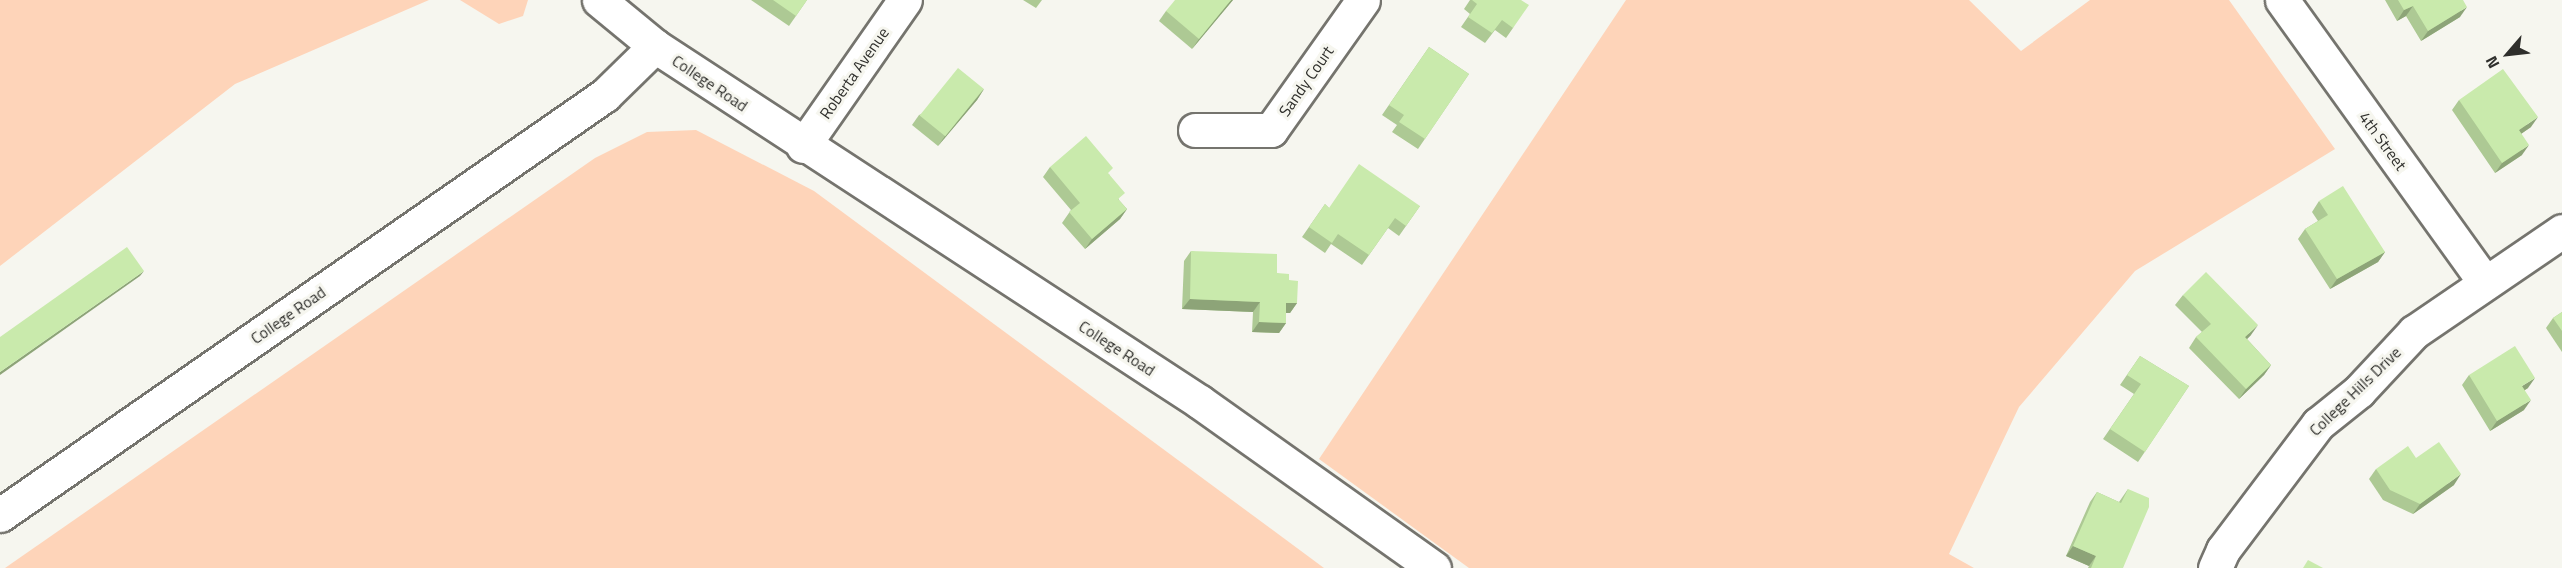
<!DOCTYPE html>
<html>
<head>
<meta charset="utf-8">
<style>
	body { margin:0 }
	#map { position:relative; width:2562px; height:568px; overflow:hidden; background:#f6f6ef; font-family:"Titillium Web",sans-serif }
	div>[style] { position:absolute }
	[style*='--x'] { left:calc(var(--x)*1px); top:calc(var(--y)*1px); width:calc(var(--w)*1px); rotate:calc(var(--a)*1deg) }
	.green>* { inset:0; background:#fed4b9 }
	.roads { filter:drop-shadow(2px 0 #75746e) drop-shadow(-2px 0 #75746e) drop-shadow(0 2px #75746e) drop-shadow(0 -2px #75746e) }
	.minor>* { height:33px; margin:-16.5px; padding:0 16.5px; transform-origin:16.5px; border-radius:16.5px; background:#fff }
	.wall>* { inset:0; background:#adc994 }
	.shaded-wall>* { inset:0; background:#8da478 }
	.building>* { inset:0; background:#c9eaac; transform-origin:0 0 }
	span { translate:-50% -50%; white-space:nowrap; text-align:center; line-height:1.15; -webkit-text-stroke:6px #f6f6ef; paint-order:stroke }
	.street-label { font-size:16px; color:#2f2f2c }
	.north { position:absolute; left:2478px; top:24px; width:60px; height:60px; -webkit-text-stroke:4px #f6f6ef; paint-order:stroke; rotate:242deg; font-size:16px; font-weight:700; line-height:24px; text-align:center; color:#2f2f2c }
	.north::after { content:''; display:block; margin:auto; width:21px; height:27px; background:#2f2f2c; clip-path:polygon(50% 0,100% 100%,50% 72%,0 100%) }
</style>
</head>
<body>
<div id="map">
	<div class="green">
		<div style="clip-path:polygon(0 0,429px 0,235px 84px,0 266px)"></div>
		<div style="clip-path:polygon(460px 0,528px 0,523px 16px,499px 24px)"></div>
		<div style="clip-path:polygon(1626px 0,1969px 0,2021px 51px,2090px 0,2229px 0,2335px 149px,2135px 271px,2019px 407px,1949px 554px,1974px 568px,1469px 568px,1319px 459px)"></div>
		<div style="clip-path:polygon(696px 130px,814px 191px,1324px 568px,5px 568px,595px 158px,647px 132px)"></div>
	</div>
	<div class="roads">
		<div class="minor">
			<div style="--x:599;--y:0;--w:72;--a:39.4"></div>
			<div style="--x:655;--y:46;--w:651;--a:33.15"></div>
			<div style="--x:1200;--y:402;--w:287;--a:35.4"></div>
			<div style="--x:2282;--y:0;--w:348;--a:54.3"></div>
			<div style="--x:1195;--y:130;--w:76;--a:0"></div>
			<div style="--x:1271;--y:130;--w:159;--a:-54.7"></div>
			<div style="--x:803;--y:146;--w:178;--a:-55.1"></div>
			<div style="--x:0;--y:515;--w:736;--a:-34.77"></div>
			<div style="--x:605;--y:95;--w:70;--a:-44.4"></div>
			<div style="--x:2215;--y:568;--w:20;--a:-66"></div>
			<div style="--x:2223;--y:550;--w:158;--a:-53"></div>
			<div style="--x:2318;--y:424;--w:53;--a:-38.8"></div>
			<div style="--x:2359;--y:391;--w:81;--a:-47"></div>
			<div style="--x:2414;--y:332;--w:179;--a:-34.3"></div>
		</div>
	</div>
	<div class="wall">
		<div style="clip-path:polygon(751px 0,807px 0,789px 26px)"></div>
		<div style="clip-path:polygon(1023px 0,1042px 0,1036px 8px)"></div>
		<div style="clip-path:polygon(1233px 0,1192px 49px,1159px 21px,1166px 11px)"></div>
		<div style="clip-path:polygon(1470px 0,1521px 0,1513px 28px,1506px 38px,1495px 30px,1485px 43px,1461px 27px,1470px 14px,1464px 9px)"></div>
		<div style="clip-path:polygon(2385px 0,2463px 0,2460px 17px,2421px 41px,2406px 16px,2397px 21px)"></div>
		<div style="clip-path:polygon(1429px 47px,1469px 74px,1418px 149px,1392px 132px,1397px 125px,1382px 115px)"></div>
		<div style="clip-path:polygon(984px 89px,977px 100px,938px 146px,912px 125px,919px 115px)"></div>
		<div style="clip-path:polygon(2459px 100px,2531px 127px,2521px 134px,2522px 155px,2495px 173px,2452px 110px)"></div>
		<div style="clip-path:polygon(1050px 167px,1109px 174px,1119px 200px,1127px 209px,1120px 219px,1085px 249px,1062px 223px,1071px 210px,1043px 177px)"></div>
		<div style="clip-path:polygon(2319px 201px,2385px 252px,2378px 262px,2330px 289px,2298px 239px,2305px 229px,2318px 221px,2312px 212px)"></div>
		<div style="clip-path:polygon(1325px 204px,1329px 208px,1420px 206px,1399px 236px,1388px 228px,1362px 265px,1331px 244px,1325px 253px,1302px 237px)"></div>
		<div style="clip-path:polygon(1191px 251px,1277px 273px,1289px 280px,1297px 303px,1290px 313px,1286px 313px,1286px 323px,1279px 333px,1252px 332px,1253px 312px,1182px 309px,1184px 261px)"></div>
		<div style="clip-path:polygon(2183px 295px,2251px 335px,2247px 339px,2271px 365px,2264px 375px,2239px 399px,2189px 348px,2196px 337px,2202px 332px,2175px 305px)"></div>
		<div style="clip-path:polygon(2562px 312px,2562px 352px,2546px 328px,2553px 318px)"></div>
		<div style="clip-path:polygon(2140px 356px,2189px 386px,2138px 462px,2103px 439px,2134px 394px,2120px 385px)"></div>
		<div style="clip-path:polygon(2469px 375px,2528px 388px,2525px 390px,2524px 410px,2490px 431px,2462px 385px)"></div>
		<div style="clip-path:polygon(2376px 469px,2454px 485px,2413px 514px,2383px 500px,2369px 479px)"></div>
		<div style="clip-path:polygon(2128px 489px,2123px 568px,2088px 568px,2089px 566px,2066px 556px,2090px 502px,2097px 492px,2119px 502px)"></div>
	</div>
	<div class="shaded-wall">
		<div style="clip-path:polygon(1231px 0,1233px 0,1192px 49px,1199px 39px)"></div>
		<div style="clip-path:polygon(2413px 6px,2406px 16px,2397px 21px,2404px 10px)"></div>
		<div style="clip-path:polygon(2467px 7px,2460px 17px,2421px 41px,2428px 31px)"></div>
		<div style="clip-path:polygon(984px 89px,977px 100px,938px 146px,945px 136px)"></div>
		<div style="clip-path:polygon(2538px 117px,2531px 127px,2512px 140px,2519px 130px)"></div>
		<div style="clip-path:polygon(2529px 145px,2522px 155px,2495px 173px,2502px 163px)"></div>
		<div style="clip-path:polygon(1127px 209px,1120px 219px,1085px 249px,1092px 239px)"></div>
		<div style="clip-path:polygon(2385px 252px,2378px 262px,2330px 289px,2337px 279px)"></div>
		<div style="clip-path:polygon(144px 271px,140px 276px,0 375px,0 372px)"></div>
		<div style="clip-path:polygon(1190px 299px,1260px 302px,1253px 312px,1182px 309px)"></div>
		<div style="clip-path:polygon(1286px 303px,1297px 303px,1290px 313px,1279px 313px)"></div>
		<div style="clip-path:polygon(1259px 322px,1286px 323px,1279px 333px,1252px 332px)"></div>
		<div style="clip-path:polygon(2258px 325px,2251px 335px,2238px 348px,2245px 337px)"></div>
		<div style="clip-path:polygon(2271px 365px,2264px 375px,2239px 399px,2246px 389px)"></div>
		<div style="clip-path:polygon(2535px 378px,2528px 388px,2515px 396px,2522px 386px)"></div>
		<div style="clip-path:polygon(2531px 400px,2524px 410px,2490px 431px,2497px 421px)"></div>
		<div style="clip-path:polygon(2461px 474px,2454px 485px,2413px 514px,2420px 504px)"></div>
		<div style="clip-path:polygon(2073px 546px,2096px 556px,2089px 566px,2066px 556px)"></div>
	</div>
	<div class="building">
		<div style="clip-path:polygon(773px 0,807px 0,796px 16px)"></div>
		<div style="clip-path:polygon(1175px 0,1231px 0,1199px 39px,1166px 11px)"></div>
		<div style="clip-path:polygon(1472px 0,1521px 0,1529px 5px,1513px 28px,1502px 20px,1492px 33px,1468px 17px,1477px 4px)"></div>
		<div style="clip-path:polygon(2398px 0,2463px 0,2467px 7px,2428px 31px,2413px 6px,2404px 10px)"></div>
		<div style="clip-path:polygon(1429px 47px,1469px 74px,1425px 139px,1399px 122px,1404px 115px,1389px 105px)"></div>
		<div style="left:958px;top:68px;width:33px;height:61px;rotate:39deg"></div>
		<div style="clip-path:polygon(2503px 69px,2538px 117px,2519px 130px,2529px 145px,2502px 163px,2459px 100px)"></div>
		<div style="clip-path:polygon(1086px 136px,1113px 168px,1108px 173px,1125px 193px,1118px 199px,1127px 209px,1092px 239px,1069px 212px,1080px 203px,1050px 167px)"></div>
		<div style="clip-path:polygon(1359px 164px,1420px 206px,1406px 226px,1395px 218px,1369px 255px,1338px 234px,1332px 243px,1309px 227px,1325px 204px,1329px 208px)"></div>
		<div style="clip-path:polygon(2343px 186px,2385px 252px,2337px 279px,2305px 229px,2328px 215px,2319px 201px)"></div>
		<div style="clip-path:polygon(127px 247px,144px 271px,0 372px,0 337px)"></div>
		<div style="clip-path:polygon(1191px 251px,1277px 254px,1277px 273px,1289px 274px,1289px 280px,1298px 281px,1297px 303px,1286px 303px,1286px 323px,1259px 322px,1260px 302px,1190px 299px)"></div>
		<div style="clip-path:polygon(2206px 272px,2258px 325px,2245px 337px,2271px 365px,2246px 389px,2196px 337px,2211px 324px,2183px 295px)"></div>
		<div style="clip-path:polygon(2562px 312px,2562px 331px,2553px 318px)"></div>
		<div style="clip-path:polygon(2515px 346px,2535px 378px,2522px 386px,2531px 400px,2497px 421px,2469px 375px)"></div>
		<div style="clip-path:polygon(2140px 356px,2189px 386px,2145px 452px,2110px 429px,2141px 384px,2127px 375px)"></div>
		<div style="clip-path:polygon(2439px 442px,2461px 474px,2420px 504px,2390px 490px,2376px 469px,2408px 446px,2416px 458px)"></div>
		<div style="clip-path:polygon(2128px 489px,2149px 498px,2149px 507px,2123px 568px,2091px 568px,2096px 556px,2073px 546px,2097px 492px,2121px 503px)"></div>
		<div style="clip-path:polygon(2308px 560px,2323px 568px,2303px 568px)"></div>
	</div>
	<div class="street-label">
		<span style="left:854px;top:73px;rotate:-55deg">Roberta Avenue</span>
		<span style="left:1306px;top:81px;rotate:-55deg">Sandy Court</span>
		<span style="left:710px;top:83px;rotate:34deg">College Road</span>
		<span style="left:2383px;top:141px;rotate:54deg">4th Street</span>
		<span style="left:288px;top:315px;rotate:-35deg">College Road</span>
		<span style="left:1117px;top:348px;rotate:33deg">College Road</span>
		<span style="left:2355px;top:391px;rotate:-44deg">College Hills Drive</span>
	</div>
	<div class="north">N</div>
</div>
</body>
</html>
